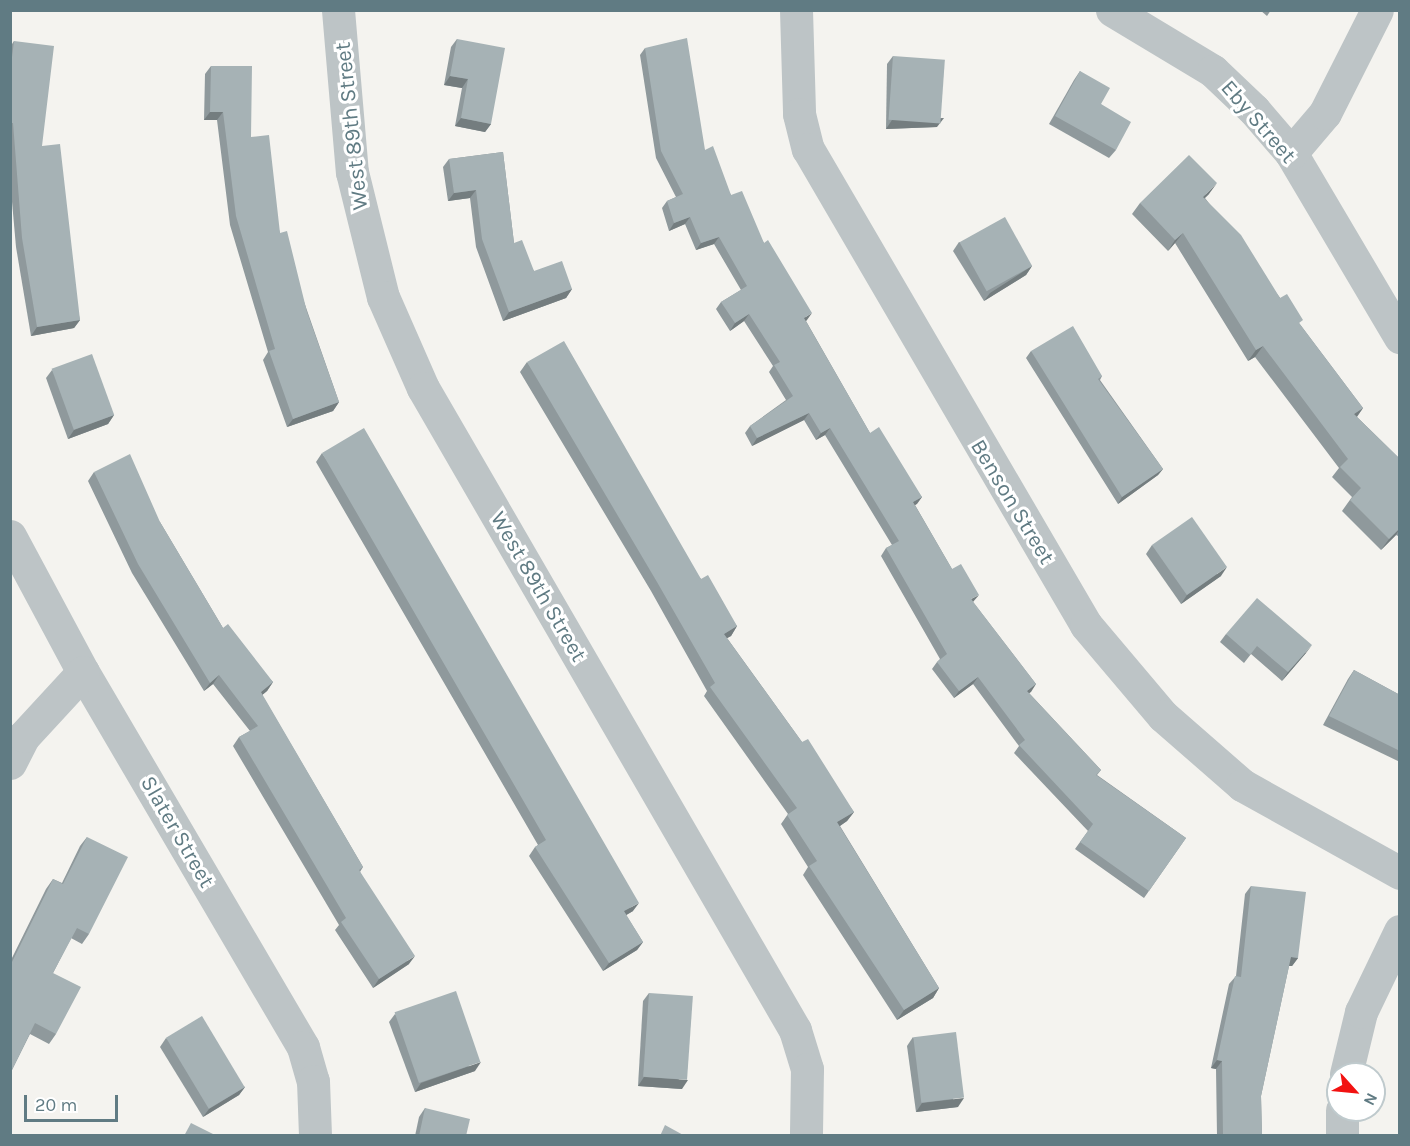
<!DOCTYPE html>
<html>
<head>
<meta charset="utf-8">
<style>
	body { margin:0 }
	#map { position:relative; width:1410px; height:1146px; overflow:hidden; background:#f4f3ef; font-family:Karla,sans-serif }
	div>[style] { position:absolute }
	[style*='--x'] { left:calc(var(--x)*1px); top:calc(var(--y)*1px); width:calc(var(--w)*1px); rotate:calc(var(--a)*1deg) }
	.minor>* { height:33px; margin:-16.5px; padding:0 16.5px; transform-origin:16.5px; border-radius:16.5px; background:#bdc4c6 }
	.wall>* { inset:0; background:#8f999c }
	.shaded-wall>* { inset:0; background:#747d7f }
	.building>* { inset:0; background:#a6b2b5; transform-origin:0 0 }
	span { translate:-50% -50%; white-space:nowrap; text-align:center; line-height:1.15; -webkit-text-stroke:6px #fff; paint-order:stroke }
	.street-label { font-size:22px; color:#607b83 }
	.frame { position:absolute; inset:0; border:12px solid #607b83; pointer-events:none }
	.north { position:absolute; left:1326px; top:1062px; width:60px; height:60px; box-sizing:border-box; background:#fff; border:2px solid #bfcacd; border-radius:50%; rotate:117deg; font-size:16px; font-weight:700; line-height:24px; text-align:center; color:#607b83 }
	.north::after { content:''; display:block; margin:auto; width:21px; height:27px; background:#f21211; clip-path:polygon(50% 0,100% 100%,50% 72%,0 100%) }
	.scale { position:absolute; left:24px; top:1095px; width:94px; height:27px; box-sizing:border-box; border:3px solid #607b83; border-top:0; padding-left:8px; font-size:18px; line-height:21px; white-space:nowrap; color:#607b83; -webkit-text-stroke:4px #fff; paint-order:stroke }
</style>
</head>
<body>
<div id="map">
	<div class="minor">
		<div style="--x:338;--y:10;--w:163;--a:85.1"></div>
		<div style="--x:352;--y:172;--w:129;--a:76.1"></div>
		<div style="--x:383;--y:297;--w:99;--a:66.3"></div>
		<div style="--x:423;--y:388;--w:742;--a:59.91"></div>
		<div style="--x:795;--y:1030;--w:41;--a:72.9"></div>
		<div style="--x:807;--y:1069;--w:67;--a:90.9"></div>
		<div style="--x:796;--y:10;--w:104;--a:88.3"></div>
		<div style="--x:799;--y:114;--w:36;--a:76"></div>
		<div style="--x:808;--y:149;--w:551;--a:59.71"></div>
		<div style="--x:1086;--y:625;--w:119;--a:49.8"></div>
		<div style="--x:1163;--y:716;--w:105;--a:41.1"></div>
		<div style="--x:1242;--y:785;--w:181;--a:29.1"></div>
		<div style="--x:1112;--y:10;--w:118;--a:31.1"></div>
		<div style="--x:1213;--y:71;--w:57;--a:43.6"></div>
		<div style="--x:1254;--y:110;--w:57;--a:49.3"></div>
		<div style="--x:1291;--y:153;--w:214;--a:59.4"></div>
		<div style="--x:1291;--y:153;--w:52;--a:-49.6"></div>
		<div style="--x:1325;--y:113;--w:115;--a:-63.2"></div>
		<div style="--x:10;--y:536;--w:154;--a:61.8"></div>
		<div style="--x:83;--y:672;--w:435;--a:59.6"></div>
		<div style="--x:303;--y:1047;--w:35;--a:74"></div>
		<div style="--x:313;--y:1081;--w:55;--a:87.9"></div>
		<div style="--x:10;--y:763;--w:30;--a:-63"></div>
		<div style="--x:24;--y:736;--w:87;--a:-47.3"></div>
		<div style="--x:1346;--y:1074;--w:64;--a:-76.4"></div>
		<div style="--x:1361;--y:1012;--w:90;--a:-64.3"></div>
		<div style="--x:1342;--y:1110;--w:26;--a:90"></div>
	</div>
	<div class="wall">
		<div style="clip-path:polygon(1260px 10px,1271px 10px,1267px 16px)"></div>
		<div style="clip-path:polygon(457px 39px,491px 124px,485px 132px,455px 126px,462px 88px,444px 85px,451px 47px)"></div>
		<div style="clip-path:polygon(14px 41px,42px 146px,80px 320px,74px 328px,31px 336px,16px 247px,10px 179px,10px 47px)"></div>
		<div style="clip-path:polygon(645px 48px,731px 195px,764px 243px,807px 320px,806px 321px,870px 433px,922px 497px,915px 505px,952px 569px,973px 602px,1036px 684px,1029px 693px,1101px 770px,1097px 775px,1186px 838px,1144px 898px,1075px 849px,1088px 831px,1014px 753px,1019px 746px,973px 684px,954px 698px,932px 669px,937px 662px,940px 659px,881px 556px,886px 548px,892px 545px,825px 435px,816px 440px,804px 420px,752px 446px,745px 433px,750px 426px,786px 400px,769px 372px,773px 366px,744px 321px,730px 331px,716px 309px,721px 302px,741px 290px,714px 244px,696px 250px,685px 224px,669px 231px,662px 208px,667px 201px,676px 197px,656px 158px,640px 55px)"></div>
		<div style="clip-path:polygon(893px 56px,937px 127px,886px 129px,887px 64px)"></div>
		<div style="clip-path:polygon(211px 66px,251px 137px,280px 233px,339px 402px,333px 411px,287px 427px,263px 360px,268px 352px,230px 225px,217px 120px,204px 120px,205px 74px)"></div>
		<div style="clip-path:polygon(1080px 71px,1101px 104px,1116px 150px,1109px 158px,1049px 124px,1074px 80px)"></div>
		<div style="clip-path:polygon(503px 152px,514px 243px,534px 271px,572px 289px,566px 298px,503px 321px,476px 247px,470px 198px,448px 201px,443px 167px,449px 159px)"></div>
		<div style="clip-path:polygon(1209px 194px,1205px 198px,1363px 408px,1357px 417px,1400px 459px,1400px 537px,1396px 535px,1381px 550px,1342px 511px,1352px 497px,1332px 477px,1339px 468px,1255px 357px,1248px 361px,1175px 243px,1168px 251px,1132px 214px,1140px 203px)"></div>
		<div style="clip-path:polygon(959px 242px,1032px 266px,1026px 275px,984px 301px,953px 251px)"></div>
		<div style="clip-path:polygon(1031px 351px,1102px 376px,1100px 380px,1163px 469px,1158px 475px,1118px 504px,1026px 358px)"></div>
		<div style="clip-path:polygon(527px 362px,701px 579px,737px 626px,731px 636px,727px 638px,802px 742px,854px 812px,847px 821px,840px 826px,939px 988px,933px 998px,897px 1020px,803px 875px,808px 867px,781px 824px,788px 814px,704px 696px,707px 691px,651px 591px,520px 372px)"></div>
		<div style="clip-path:polygon(52px 370px,114px 415px,108px 424px,68px 439px,46px 378px)"></div>
		<div style="clip-path:polygon(322px 453px,633px 911px,626px 915px,643px 942px,637px 950px,603px 971px,529px 856px,535px 847px,538px 845px,316px 462px)"></div>
		<div style="clip-path:polygon(94px 472px,160px 522px,223px 628px,273px 682px,267px 691px,262px 695px,363px 867px,360px 872px,409px 964px,373px 988px,335px 930px,339px 925px,233px 746px,239px 737px,250px 731px,213px 684px,204px 691px,132px 573px,88px 481px)"></div>
		<div style="clip-path:polygon(1152px 545px,1221px 576px,1181px 604px,1146px 554px)"></div>
		<div style="clip-path:polygon(1226px 634px,1306px 653px,1282px 681px,1251px 654px,1244px 663px,1220px 642px)"></div>
		<div style="clip-path:polygon(1354px 670px,1400px 695px,1400px 762px,1323px 725px,1348px 679px)"></div>
		<div style="clip-path:polygon(87px 837px,89px 934px,82px 944px,71px 938px,53px 973px,56px 1034px,49px 1044px,30px 1034px,10px 1074px,10px 962px,46px 889px,53px 879px,62px 883px,80px 846px)"></div>
		<div style="clip-path:polygon(1251px 886px,1298px 958px,1292px 966px,1289px 966px,1261px 1096px,1262px 1136px,1217px 1136px,1216px 1069px,1211px 1068px,1229px 984px,1236px 976px,1245px 894px)"></div>
		<div style="clip-path:polygon(649px 993px,682px 1089px,638px 1086px,643px 1001px)"></div>
		<div style="clip-path:polygon(395px 1014px,475px 1071px,415px 1092px,389px 1022px)"></div>
		<div style="clip-path:polygon(913px 1037px,958px 1107px,916px 1112px,907px 1046px)"></div>
		<div style="clip-path:polygon(166px 1038px,245px 1087px,239px 1095px,203px 1117px,160px 1047px)"></div>
		<div style="clip-path:polygon(425px 1108px,466px 1136px,415px 1136px,419px 1117px)"></div>
	</div>
	<div class="shaded-wall">
		<div style="clip-path:polygon(450px 76px,468px 79px,462px 88px,444px 85px)"></div>
		<div style="clip-path:polygon(210px 112px,223px 112px,217px 120px,204px 120px)"></div>
		<div style="clip-path:polygon(461px 118px,491px 124px,485px 132px,455px 126px)"></div>
		<div style="clip-path:polygon(944px 118px,937px 127px,886px 129px,892px 120px)"></div>
		<div style="clip-path:polygon(1217px 183px,1209px 194px,1195px 207px,1203px 197px)"></div>
		<div style="clip-path:polygon(476px 190px,470px 198px,448px 201px,454px 193px)"></div>
		<div style="clip-path:polygon(690px 217px,685px 224px,669px 231px,674px 223px)"></div>
		<div style="clip-path:polygon(1183px 233px,1175px 243px,1168px 251px,1175px 240px)"></div>
		<div style="clip-path:polygon(719px 237px,714px 244px,696px 250px,701px 243px)"></div>
		<div style="clip-path:polygon(1032px 266px,1026px 275px,984px 301px,990px 293px)"></div>
		<div style="clip-path:polygon(572px 289px,566px 298px,503px 321px,509px 312px)"></div>
		<div style="clip-path:polygon(812px 313px,807px 320px,799px 325px,804px 318px)"></div>
		<div style="clip-path:polygon(749px 314px,744px 321px,730px 331px,735px 323px)"></div>
		<div style="clip-path:polygon(80px 320px,74px 328px,31px 336px,37px 327px)"></div>
		<div style="clip-path:polygon(1263px 346px,1255px 357px,1248px 361px,1256px 350px)"></div>
		<div style="clip-path:polygon(339px 402px,333px 411px,287px 427px,293px 419px)"></div>
		<div style="clip-path:polygon(1363px 408px,1355px 419px,1354px 414px)"></div>
		<div style="clip-path:polygon(809px 413px,804px 420px,752px 446px,757px 438px)"></div>
		<div style="clip-path:polygon(114px 415px,108px 424px,68px 439px,74px 430px)"></div>
		<div style="clip-path:polygon(830px 428px,825px 435px,816px 440px,821px 433px)"></div>
		<div style="clip-path:polygon(1163px 469px,1158px 475px,1118px 504px,1122px 497px)"></div>
		<div style="clip-path:polygon(922px 497px,917px 504px,908px 509px,913px 502px)"></div>
		<div style="clip-path:polygon(1400px 528px,1396px 535px,1381px 550px,1389px 539px)"></div>
		<div style="clip-path:polygon(1227px 567px,1221px 576px,1181px 604px,1187px 595px)"></div>
		<div style="clip-path:polygon(979px 595px,973px 602px,971px 599px)"></div>
		<div style="clip-path:polygon(737px 626px,731px 636px,718px 643px,724px 634px)"></div>
		<div style="clip-path:polygon(1312px 645px,1306px 653px,1282px 681px,1288px 672px)"></div>
		<div style="clip-path:polygon(219px 675px,213px 684px,204px 691px,210px 683px)"></div>
		<div style="clip-path:polygon(978px 677px,973px 684px,954px 698px,959px 691px)"></div>
		<div style="clip-path:polygon(273px 682px,267px 691px,255px 701px,261px 692px)"></div>
		<div style="clip-path:polygon(1036px 684px,1031px 692px,1022px 698px,1027px 691px)"></div>
		<div style="clip-path:polygon(854px 812px,847px 821px,831px 832px,837px 822px)"></div>
		<div style="clip-path:polygon(639px 903px,633px 911px,618px 920px,624px 911px)"></div>
		<div style="clip-path:polygon(643px 942px,637px 950px,603px 971px,609px 963px)"></div>
		<div style="clip-path:polygon(415px 956px,409px 964px,373px 988px,379px 979px)"></div>
		<div style="clip-path:polygon(1291px 957px,1298px 958px,1292px 966px,1285px 966px)"></div>
		<div style="clip-path:polygon(939px 988px,933px 998px,897px 1020px,904px 1010px)"></div>
		<div style="clip-path:polygon(1217px 1060px,1222px 1061px,1216px 1069px,1211px 1068px)"></div>
		<div style="clip-path:polygon(481px 1062px,475px 1071px,415px 1092px,421px 1083px)"></div>
		<div style="clip-path:polygon(644px 1077px,688px 1080px,682px 1089px,638px 1086px)"></div>
		<div style="clip-path:polygon(245px 1087px,239px 1095px,203px 1117px,209px 1109px)"></div>
		<div style="clip-path:polygon(964px 1098px,958px 1107px,916px 1112px,922px 1103px)"></div>
	</div>
	<div class="building">
		<div style="clip-path:polygon(687px 38px,705px 150px,713px 146px,731px 195px,742px 191px,764px 243px,768px 240px,812px 313px,804px 318px,870px 433px,879px 427px,922px 497px,913px 502px,952px 569px,961px 564px,979px 595px,971px 599px,1036px 684px,1027px 691px,1101px 770px,1096px 775px,1186px 838px,1149px 891px,1080px 842px,1093px 824px,1019px 745px,1025px 740px,978px 677px,959px 691px,937px 662px,947px 654px,886px 548px,899px 541px,830px 428px,821px 433px,809px 413px,757px 438px,750px 426px,793px 396px,774px 365px,780px 362px,749px 314px,735px 323px,721px 302px,747px 286px,719px 237px,701px 243px,690px 217px,674px 223px,667px 201px,683px 194px,661px 151px,645px 48px)"></div>
		<div style="clip-path:polygon(457px 39px,505px 48px,491px 124px,461px 118px,468px 79px,450px 76px)"></div>
		<div style="clip-path:polygon(14px 41px,54px 46px,42px 146px,60px 144px,80px 320px,37px 327px,22px 238px,13px 123px,10px 123px,10px 73px)"></div>
		<div style="left:893px;top:56px;width:52px;height:64px;rotate:4deg"></div>
		<div style="clip-path:polygon(211px 66px,252px 66px,251px 137px,269px 135px,280px 233px,287px 231px,307px 312px,339px 402px,293px 419px,269px 351px,275px 349px,236px 216px,223px 112px,210px 112px)"></div>
		<div style="clip-path:polygon(1080px 71px,1110px 88px,1101px 104px,1131px 122px,1116px 150px,1055px 116px)"></div>
		<div style="clip-path:polygon(503px 152px,514px 243px,522px 240px,534px 271px,562px 261px,572px 289px,509px 312px,482px 239px,476px 190px,454px 193px,449px 159px)"></div>
		<div style="clip-path:polygon(1189px 155px,1217px 183px,1203px 197px,1241px 235px,1280px 298px,1287px 294px,1303px 320px,1299px 323px,1363px 408px,1354px 414px,1400px 459px,1400px 528px,1389px 539px,1350px 500px,1361px 488px,1340px 467px,1348px 459px,1263px 346px,1256px 350px,1183px 233px,1175px 240px,1140px 203px)"></div>
		<div style="left:1005px;top:217px;width:56px;height:52px;rotate:61deg"></div>
		<div style="clip-path:polygon(1073px 326px,1102px 376px,1098px 379px,1163px 469px,1122px 497px,1031px 351px)"></div>
		<div style="clip-path:polygon(564px 341px,701px 579px,708px 575px,737px 626px,724px 634px,802px 742px,808px 739px,854px 812px,837px 822px,939px 988px,904px 1010px,809px 866px,817px 861px,787px 815px,797px 808px,710px 687px,715px 683px,657px 582px,527px 362px)"></div>
		<div style="left:92px;top:354px;width:65px;height:43px;rotate:70deg"></div>
		<div style="clip-path:polygon(364px 428px,639px 903px,624px 911px,643px 942px,609px 963px,535px 847px,546px 840px,322px 453px)"></div>
		<div style="clip-path:polygon(130px 454px,160px 522px,223px 628px,228px 624px,273px 682px,261px 692px,363px 867px,359px 870px,415px 956px,379px 979px,341px 922px,346px 918px,239px 737px,258px 726px,219px 675px,210px 683px,138px 564px,94px 472px)"></div>
		<div style="left:1192px;top:517px;width:61px;height:49px;rotate:55deg"></div>
		<div style="clip-path:polygon(1257px 598px,1312px 645px,1288px 672px,1257px 646px,1250px 655px,1226px 634px)"></div>
		<div style="clip-path:polygon(1354px 670px,1400px 695px,1400px 751px,1329px 716px)"></div>
		<div style="clip-path:polygon(87px 837px,128px 857px,89px 934px,77px 928px,53px 973px,81px 987px,56px 1034px,35px 1023px,10px 1074px,10px 966px,53px 879px,63px 884px)"></div>
		<div style="clip-path:polygon(1251px 886px,1306px 892px,1298px 958px,1291px 957px,1261px 1096px,1262px 1136px,1223px 1136px,1222px 1061px,1217px 1060px,1235px 976px,1241px 977px)"></div>
		<div style="left:456px;top:991px;width:75px;height:65px;rotate:71deg"></div>
		<div style="left:649px;top:993px;width:44px;height:84px;rotate:4deg"></div>
		<div style="left:202px;top:1016px;width:83px;height:42px;rotate:59deg"></div>
		<div style="left:956px;top:1032px;width:66px;height:43px;rotate:83deg"></div>
		<div style="clip-path:polygon(425px 1108px,470px 1119px,466px 1136px,419px 1136px)"></div>
		<div style="clip-path:polygon(191px 1123px,217px 1136px,184px 1136px)"></div>
		<div style="clip-path:polygon(665px 1125px,685px 1136px,660px 1136px)"></div>
	</div>
	<div class="street-label">
		<span style="left:1258px;top:122px;rotate:49deg">Eby Street</span>
		<span style="left:352px;top:126px;rotate:-96deg">West 89th Street</span>
		<span style="left:1012px;top:502px;rotate:59deg">Benson Street</span>
		<span style="left:538px;top:587px;rotate:60deg">West 89th Street</span>
		<span style="left:177px;top:832px;rotate:60deg">Slater Street</span>
	</div>
	<div class="frame"></div>
	<div class="north">N</div>
	<div class="scale">20 m</div>
</div>
</body>
</html>
